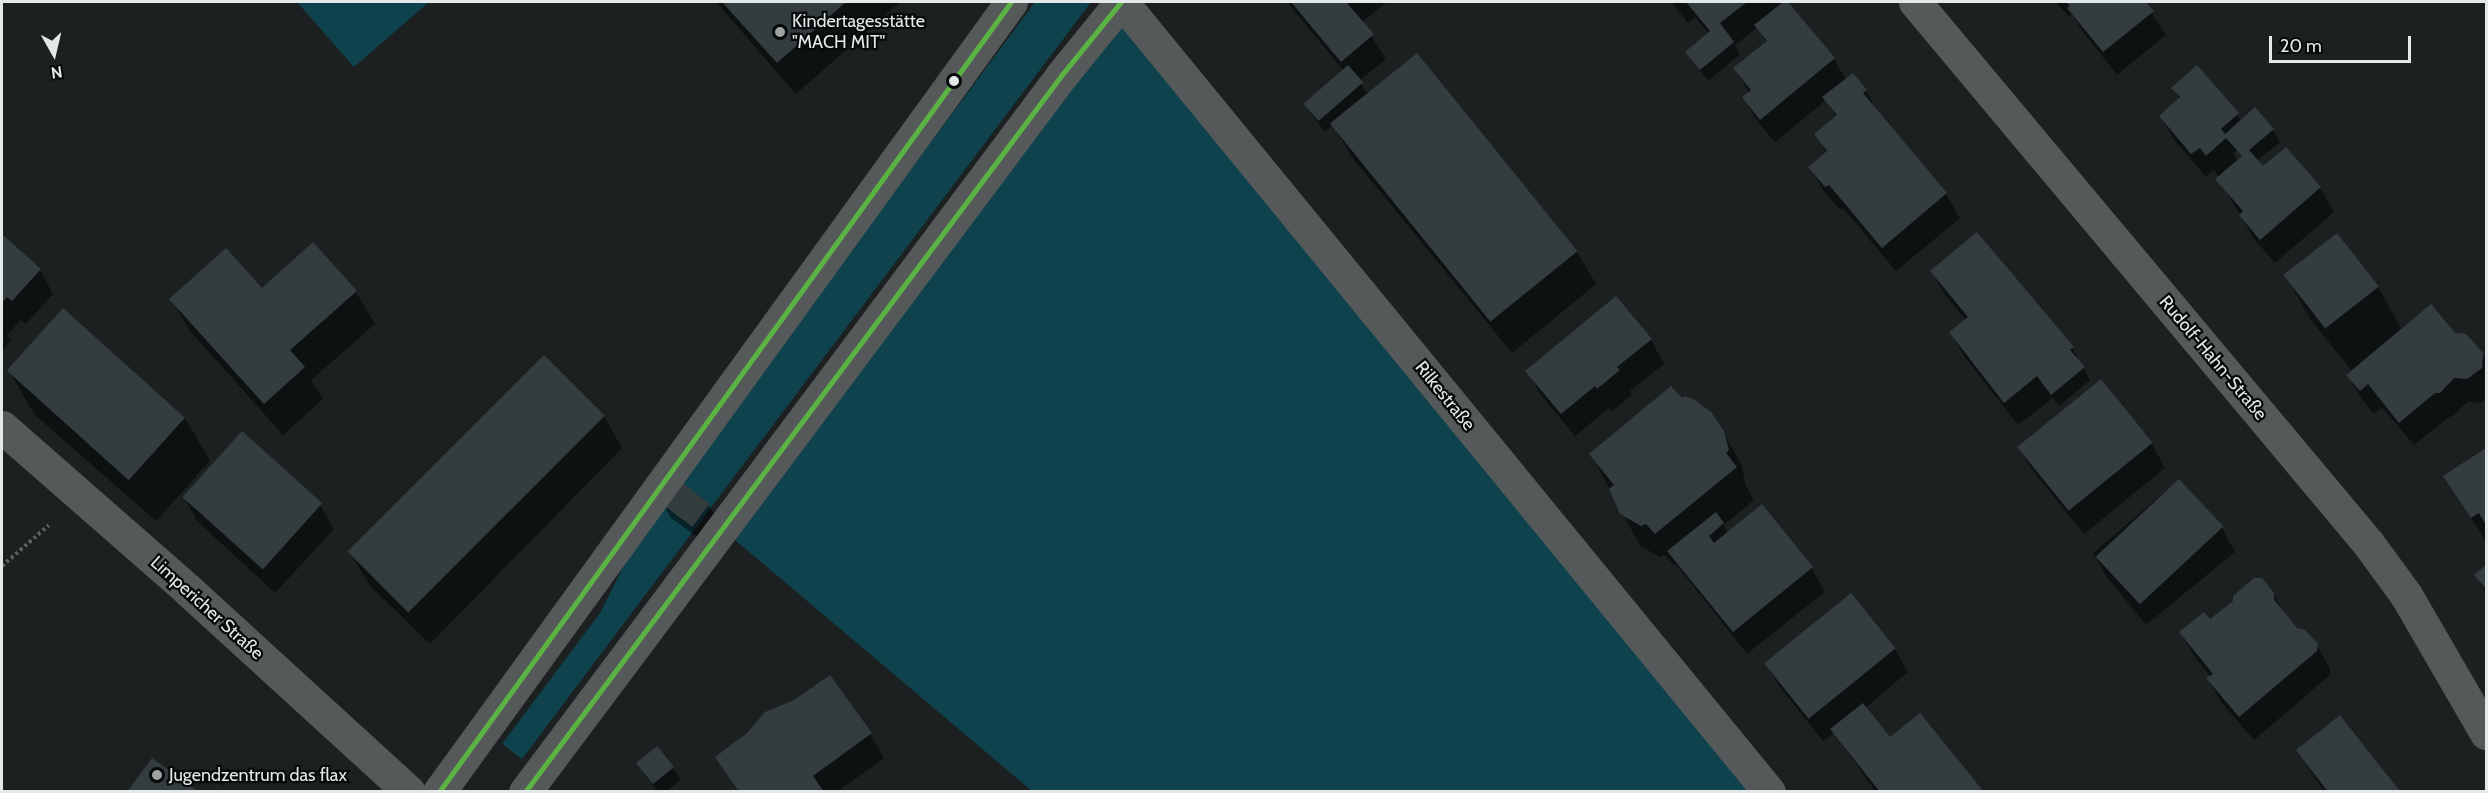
<!DOCTYPE html>
<html>
<head>
<meta charset="utf-8">
<style>
	body { margin:0 }
	#map { position:relative; width:2488px; height:793px; overflow:hidden; background:#1c2021; font-family:Cabin,sans-serif }
	div>[style] { position:absolute }
	[style*='--x'] { left:calc(var(--x)*1px); top:calc(var(--y)*1px); width:calc(var(--w)*1px); rotate:calc(var(--a)*1deg) }
	.green>* { inset:0; background:#0e434e }
	.shadow>* { inset:0; background:#0007 }
	.building>* { inset:0; background:#333d3e; transform-origin:0 0 }
	.path>* { height:4px; margin-top:-2px; transform-origin:0; background:repeating-linear-gradient(90deg,#5c5e5f 0 3px,transparent 0 6px) }
	.minor>* { height:33px; margin:-16.5px; padding:0 16.5px; transform-origin:16.5px; border-radius:16.5px; background:#56595a }
	.tertiary>* { height:33px; margin:-16.5px; padding:0 16.5px; transform-origin:16.5px; border-radius:16.5px; background:#56595a }
	.bus-1>* { height:4.5px; margin:-2.25px; padding:0 2.25px; transform-origin:2.25px; border-radius:2.25px; background:#5bb343 }
	.dots>* { width:16px; height:16px; translate:-50% -50%; box-sizing:border-box; border:3px solid #070a0b; border-radius:50% }
	span { translate:-50% -50%; white-space:nowrap; text-align:center; line-height:1.15; -webkit-text-stroke:4.5px #070a0b; paint-order:stroke }
	.poi-label { font-size:18px; color:#e3e8e9 }
	.left { translate:0 -50%; text-align:left }
	.street-label { font-size:18px; color:#e3e8e9 }
	.frame { position:absolute; inset:0; border:3px solid #e3e8e9; pointer-events:none }
	.north { position:absolute; left:24px; top:24px; width:60px; height:60px; -webkit-text-stroke:4px #070a0b; paint-order:stroke; rotate:172deg; font-size:16px; font-weight:700; line-height:24px; text-align:center; color:#e3e8e9 }
	.north::after { content:''; display:block; margin:auto; width:21px; height:27px; background:#e3e8e9; clip-path:polygon(50% 0,100% 100%,50% 72%,0 100%) }
	.scale { position:absolute; left:2269px; top:36px; width:142px; height:27px; box-sizing:border-box; border:3px solid #e3e8e9; border-top:0; padding-left:8px; font-size:18px; line-height:21px; white-space:nowrap; color:#e3e8e9; -webkit-text-stroke:4px #070a0b; paint-order:stroke }
</style>
</head>
<body>
<div id="map">
	<div class="green">
		<div style="clip-path:polygon(297px 2px,429px 2px,354px 67px)"></div>
		<div style="clip-path:polygon(1035px 2px,1091px 2px,522px 759px,502px 744px,600px 613px,656px 502px,862px 235px)"></div>
		<div style="clip-path:polygon(1121px 2px,1769px 791px,1032px 791px,722px 529px)"></div>
	</div>
	<div class="shadow">
		<div style="clip-path:polygon(716px 2px,900px 2px,796px 94px)"></div>
		<div style="clip-path:polygon(1287px 2px,1387px 2px,1362px 22px,1386px 59px,1359px 81px,1368px 95px,1417px 55px,1577px 252px,1596px 284px,1512px 353px,1351px 156px,1333px 125px,1325px 132px,1312px 115px,1305px 103px,1344px 71px)"></div>
		<div style="clip-path:polygon(1671px 2px,1786px 2px,1834px 59px,1846px 80px,1853px 75px,1866px 91px,1873px 103px,1871px 105px,1946px 194px,1960px 218px,1896px 271px,1843px 208px,1840px 210px,1823px 190px,1810px 167px,1827px 154px,1816px 135px,1837px 117px,1826px 100px,1775px 142px,1757px 121px,1744px 98px,1749px 93px,1735px 68px,1767px 43px,1757px 28px,1735px 45px,1740px 54px,1708px 81px,1687px 52px,1709px 34px,1695px 17px,1688px 23px)"></div>
		<div style="clip-path:polygon(2056px 2px,2145px 2px,2166px 35px,2117px 75px,2083px 32px,2072px 14px,2069px 17px)"></div>
		<div style="clip-path:polygon(evenodd,2173px 88px,2237px 114px,2241px 121px,2273px 130px,2280px 142px,2257px 161px,2263px 169px,2286px 149px,2320px 188px,2334px 212px,2275px 263px,2254px 239px,2214px 170px,2206px 177px,2174px 140px,2161px 117px,2180px 100px,2173px 88px,2237px 150px,2243px 158px,2238px 162px,2233px 153px,2237px 150px)"></div>
		<div style="clip-path:polygon(2px 236px,40px 270px,53px 294px,26px 324px,21px 320px,7px 335px,11px 340px,2px 351px)"></div>
		<div style="clip-path:polygon(313px 244px,356px 292px,375px 324px,311px 380px,323px 399px,283px 435px,190px 331px,171px 299px,262px 290px)"></div>
		<div style="clip-path:polygon(1932px 272px,2072px 348px,2090px 380px,2059px 406px,2053px 398px,2018px 425px,1964px 356px,1951px 332px,1966px 320px,1945px 295px)"></div>
		<div style="clip-path:polygon(2286px 276px,2378px 287px,2402px 330px,2482px 354px,2486px 361px,2486px 398px,2481px 403px,2468px 401px,2453px 416px,2449px 417px,2414px 445px,2382px 407px,2374px 414px,2362px 399px,2348px 375px,2352px 371px,2311px 320px)"></div>
		<div style="clip-path:polygon(1651px 340px,1664px 364px,1630px 391px,1632px 395px,1612px 411px,1609px 408px,1575px 436px,1541px 395px,1527px 371px)"></div>
		<div style="clip-path:polygon(9px 371px,185px 418px,210px 461px,156px 521px,34px 414px)"></div>
		<div style="clip-path:polygon(2101px 382px,2152px 444px,2165px 468px,2084px 534px,2033px 471px,2019px 448px)"></div>
		<div style="clip-path:polygon(1681px 400px,1723px 432px,1742px 465px,1745px 484px,1754px 500px,1724px 525px,1728px 533px,1811px 568px,1825px 592px,1747px 654px,1676px 564px,1674px 565px,1665px 555px,1660px 557px,1640px 546px,1591px 454px)"></div>
		<div style="clip-path:polygon(604px 416px,622px 448px,430px 644px,370px 586px,351px 554px)"></div>
		<div style="clip-path:polygon(2486px 449px,2486px 541px,2445px 477px)"></div>
		<div style="clip-path:polygon(2178px 481px,2222px 528px,2235px 552px,2146px 625px,2106px 576px,2093px 553px)"></div>
		<div style="clip-path:polygon(184px 497px,320px 505px,334px 529px,275px 593px,197px 521px)"></div>
		<div style="clip-path:polygon(709px 505px,716px 518px,700px 539px,671px 518px,664px 506px)"></div>
		<div style="clip-path:polygon(2486px 567px,2486px 593px,2476px 575px)"></div>
		<div style="clip-path:polygon(2273px 594px,2287px 619px,2296px 630px,2317px 645px,2330px 669px,2330px 675px,2254px 740px,2221px 702px,2208px 679px,2211px 677px,2194px 656px,2181px 633px)"></div>
		<div style="clip-path:polygon(1895px 649px,1908px 672px,1865px 708px,1890px 739px,1983px 792px,1876px 792px,1834px 733px,1823px 741px,1779px 686px,1765px 663px)"></div>
		<div style="clip-path:polygon(870px 734px,884px 758px,837px 792px,738px 792px,717px 757px)"></div>
		<div style="clip-path:polygon(2298px 751px,2400px 792px,2324px 792px)"></div>
		<div style="clip-path:polygon(638px 764px,673px 768px,680px 780px,666px 792px,658px 792px)"></div>
	</div>
	<div class="building">
		<div style="clip-path:polygon(722px 2px,846px 2px,777px 63px)"></div>
		<div style="clip-path:polygon(1291px 2px,1346px 2px,1374px 34px,1341px 62px)"></div>
		<div style="clip-path:polygon(1686px 2px,1747px 2px,1720px 23px,1734px 42px,1700px 70px,1685px 52px,1710px 31px)"></div>
		<div style="clip-path:polygon(1783px 2px,1788px 2px,1835px 58px,1760px 120px,1742px 97px,1751px 90px,1733px 68px,1767px 41px,1754px 25px)"></div>
		<div style="clip-path:polygon(2066px 2px,2146px 2px,2154px 11px,2103px 52px,2067px 8px,2070px 6px)"></div>
		<div style="left:1417px;top:53px;width:255px;height:112px;rotate:51deg"></div>
		<div style="left:1348px;top:65px;width:23px;height:59px;rotate:49deg"></div>
		<div style="clip-path:polygon(2197px 65px,2239px 113px,2221px 129px,2225px 134px,2255px 107px,2274px 129px,2249px 150px,2263px 166px,2286px 147px,2321px 187px,2260px 240px,2239px 215px,2243px 211px,2215px 179px,2242px 156px,2226px 138px,2206px 156px,2200px 148px,2191px 154px,2159px 116px,2180px 97px,2171px 88px)"></div>
		<div style="clip-path:polygon(1853px 73px,1867px 90px,1863px 93px,1947px 193px,1882px 248px,1829px 185px,1825px 187px,1808px 167px,1827px 151px,1814px 134px,1837px 115px,1822px 97px)"></div>
		<div style="clip-path:polygon(1977px 232px,2074px 347px,2070px 350px,2085px 367px,2051px 395px,2037px 376px,2004px 403px,1949px 332px,1968px 317px,1930px 271px)"></div>
		<div style="left:2337px;top:233px;width:68px;height:68px;rotate:52deg"></div>
		<div style="clip-path:polygon(2px 234px,41px 269px,12px 301px,7px 297px,2px 303px)"></div>
		<div style="clip-path:polygon(313px 242px,357px 291px,290px 350px,305px 367px,264px 404px,169px 299px,226px 248px,262px 288px)"></div>
		<div style="clip-path:polygon(1616px 296px,1652px 339px,1617px 367px,1620px 370px,1597px 389px,1595px 386px,1561px 414px,1525px 371px)"></div>
		<div style="clip-path:polygon(2431px 304px,2455px 333px,2466px 334px,2483px 353px,2482px 368px,2467px 379px,2454px 378px,2440px 393px,2435px 393px,2399px 423px,2368px 384px,2360px 391px,2346px 375px)"></div>
		<div style="left:63px;top:308px;width:164px;height:84px;rotate:42deg"></div>
		<div style="left:544px;top:355px;width:86px;height:278px;rotate:45deg"></div>
		<div style="left:2101px;top:379px;width:82px;height:108px;rotate:51deg"></div>
		<div style="clip-path:polygon(1671px 386px,1682px 398px,1685px 396px,1695px 400px,1711px 412px,1724px 431px,1729px 450px,1726px 453px,1737px 467px,1655px 534px,1646px 524px,1641px 526px,1620px 514px,1609px 489px,1614px 485px,1589px 454px)"></div>
		<div style="left:242px;top:431px;width:108px;height:89px;rotate:42deg"></div>
		<div style="clip-path:polygon(2486px 448px,2486px 525px,2479px 513px,2471px 518px,2443px 476px)"></div>
		<div style="left:2179px;top:479px;width:65px;height:114px;rotate:47deg"></div>
		<div style="left:681px;top:482px;width:36px;height:29px;rotate:37deg"></div>
		<div style="clip-path:polygon(1762px 504px,1813px 567px,1733px 632px,1667px 551px,1716px 512px,1724px 523px,1709px 536px,1714px 543px)"></div>
		<div style="clip-path:polygon(2486px 565px,2486px 589px,2474px 575px)"></div>
		<div style="clip-path:polygon(2254px 578px,2262px 578px,2274px 593px,2274px 600px,2297px 628px,2305px 630px,2318px 644px,2317px 651px,2239px 717px,2206px 678px,2213px 674px,2179px 632px,2204px 612px,2210px 619px,2233px 601px,2233px 596px)"></div>
		<div style="left:1851px;top:593px;width:71px;height:112px;rotate:51deg"></div>
		<div style="clip-path:polygon(830px 675px,872px 733px,813px 776px,824px 792px,739px 792px,715px 757px,747px 733px,765px 712px,794px 700px)"></div>
		<div style="clip-path:polygon(1863px 703px,1890px 737px,1920px 713px,1984px 792px,1880px 792px,1830px 729px)"></div>
		<div style="clip-path:polygon(2340px 715px,2375px 760px,2401px 792px,2328px 792px,2296px 750px)"></div>
		<div style="left:657px;top:746px;width:27px;height:27px;rotate:51deg"></div>
		<div style="clip-path:polygon(152px 758px,199px 792px,127px 792px)"></div>
	</div>
	<div class="path">
		<div style="--x:2;--y:566;--w:62;--a:-41.1"></div>
	</div>
	<div class="minor">
		<div style="--x:1122;--y:2;--w:1021;--a:50.68"></div>
		<div style="--x:2;--y:427;--w:247;--a:41.2"></div>
		<div style="--x:188;--y:590;--w:299;--a:42.4"></div>
		<div style="--x:439;--y:792;--w:975;--a:-54.09"></div>
		<div style="--x:525;--y:792;--w:894;--a:-53.18"></div>
		<div style="--x:1061;--y:76;--w:95;--a:-51"></div>
	</div>
	<div class="tertiary">
		<div style="--x:1915;--y:2;--w:706;--a:50.06"></div>
		<div style="--x:2368;--y:543;--w:64;--a:53.8"></div>
		<div style="--x:2406;--y:595;--w:160;--a:59.9"></div>
	</div>
	<div class="bus-1">
		<div style="--x:439;--y:792;--w:975;--a:-54.09"></div>
		<div style="--x:525;--y:792;--w:894;--a:-53.18"></div>
		<div style="--x:1061;--y:76;--w:95;--a:-51"></div>
	</div>
	<div class="dots">
		<div style="left:780px;top:32px;background:#9da2a3"></div>
		<div style="left:954px;top:81px;background:#e3e8e9"></div>
		<div style="left:157px;top:775px;background:#9da2a3"></div>
	</div>
	<div class="poi-label">
		<span class="left" style="left:792px;top:32px">Kindertagesstätte<br>"MACH MIT"</span>
		<span class="left" style="left:169px;top:775px">Jugendzentrum das flax</span>
	</div>
	<div class="street-label">
		<span style="left:2213px;top:358px;rotate:50deg">Rudolf-Hahn-Straße</span>
		<span style="left:1445px;top:396px;rotate:51deg">Rilkestraße</span>
		<span style="left:207px;top:608px;rotate:42deg">Limpericher Straße</span>
	</div>
	<div class="frame"></div>
	<div class="north">N</div>
	<div class="scale">20 m</div>
</div>
</body>
</html>
